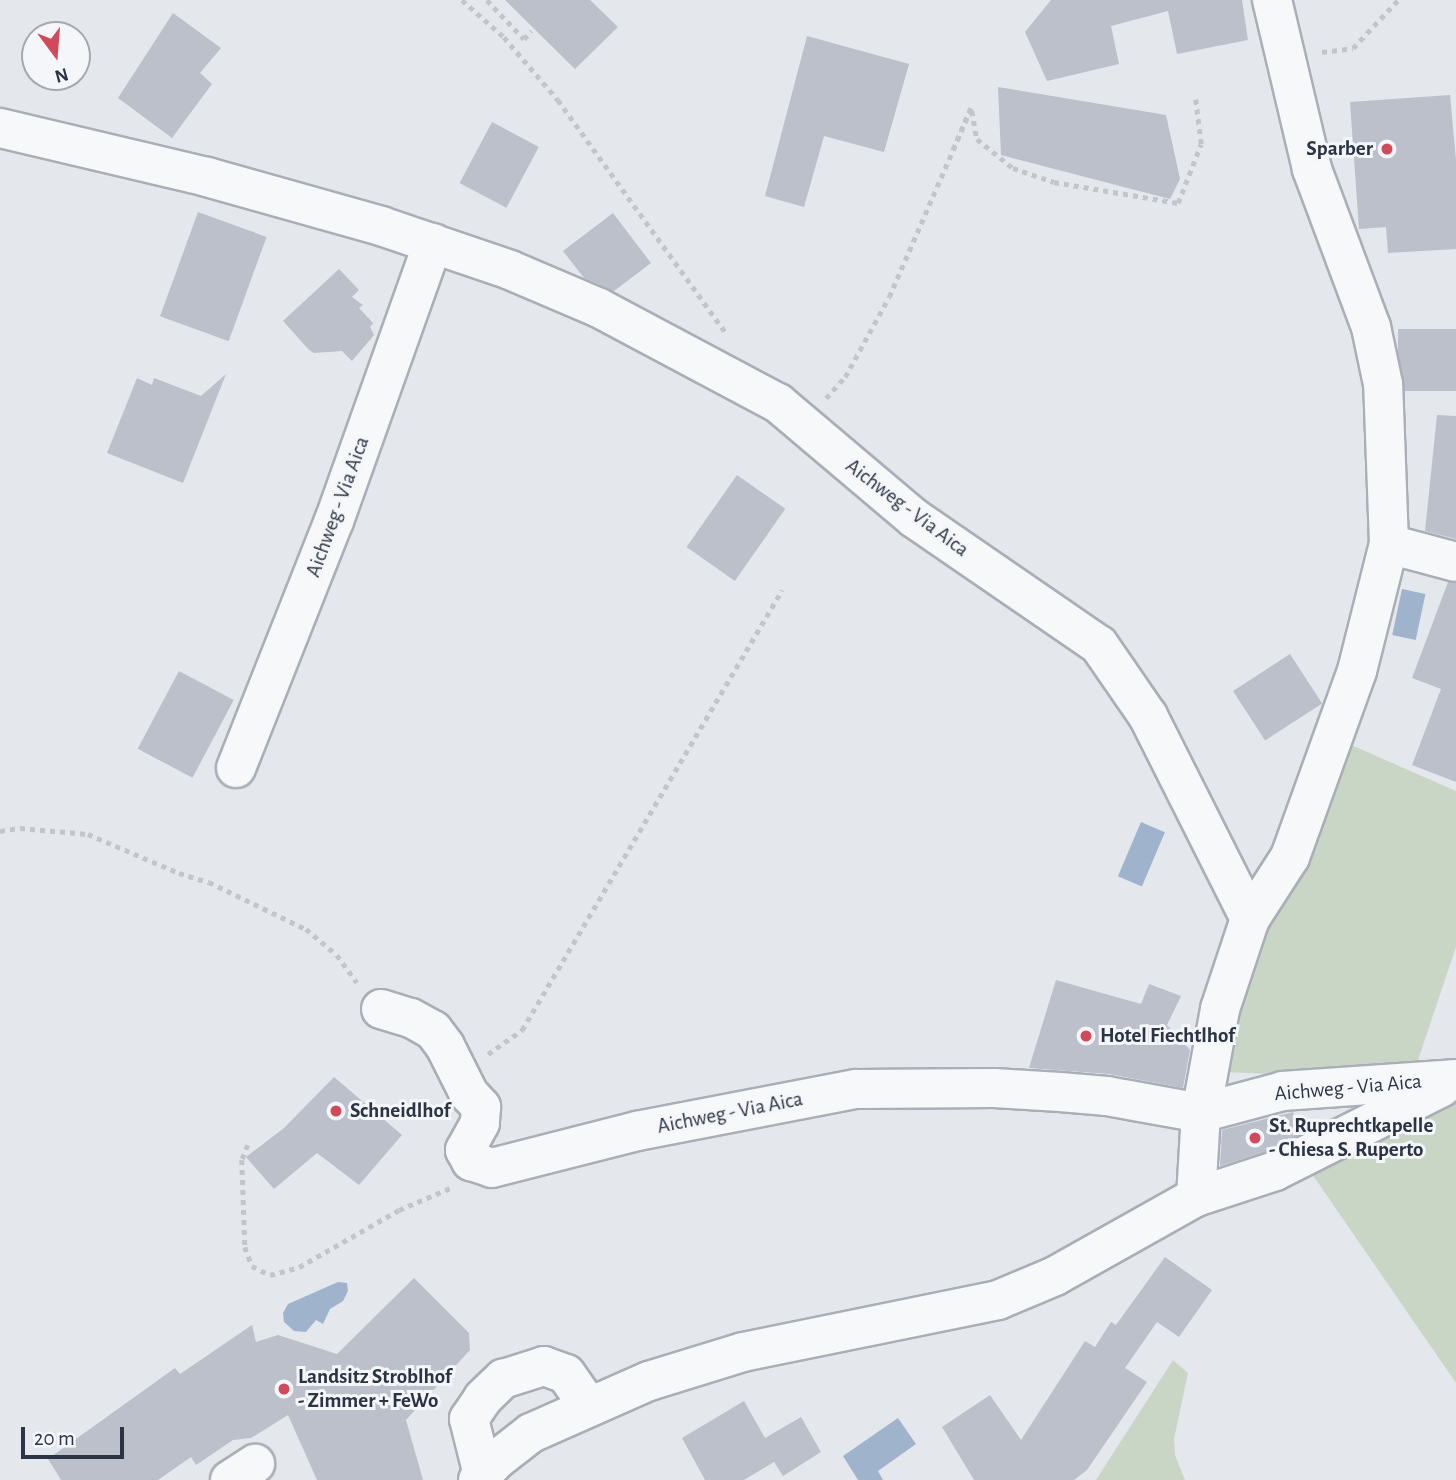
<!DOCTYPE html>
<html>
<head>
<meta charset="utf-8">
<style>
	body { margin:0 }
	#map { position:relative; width:1456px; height:1480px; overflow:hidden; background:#e4e7ec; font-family:"Alegreya Sans",sans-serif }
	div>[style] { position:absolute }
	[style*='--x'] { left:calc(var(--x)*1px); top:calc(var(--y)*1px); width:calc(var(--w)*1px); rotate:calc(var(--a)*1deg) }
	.green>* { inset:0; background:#c9d6c5 }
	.water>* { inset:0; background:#9fb4cc; transform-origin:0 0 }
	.building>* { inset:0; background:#bbc0ca; transform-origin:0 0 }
	.path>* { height:4.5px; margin-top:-2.25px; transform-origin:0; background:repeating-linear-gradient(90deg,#c2c5cb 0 5px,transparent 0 10px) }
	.roads { filter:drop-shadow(2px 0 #a9aeb7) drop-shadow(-2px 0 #a9aeb7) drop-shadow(0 2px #a9aeb7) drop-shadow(0 -2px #a9aeb7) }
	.minor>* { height:38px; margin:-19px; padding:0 19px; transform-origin:19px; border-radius:19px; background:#f7f8fa }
	.dots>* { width:19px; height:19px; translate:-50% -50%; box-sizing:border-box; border:4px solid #f4f6f9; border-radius:50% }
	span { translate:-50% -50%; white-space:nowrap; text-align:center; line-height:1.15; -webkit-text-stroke:6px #f4f6f9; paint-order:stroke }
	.poi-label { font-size:21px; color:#2b3445; font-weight:700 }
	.right { translate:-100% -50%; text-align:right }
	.left { translate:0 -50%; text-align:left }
	.street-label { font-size:21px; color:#2b3445 }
	.north { position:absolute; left:21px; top:21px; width:70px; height:70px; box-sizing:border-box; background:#f4f6f9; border:2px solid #a4a8b1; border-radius:50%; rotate:164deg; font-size:19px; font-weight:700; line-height:28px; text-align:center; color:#2b3445 }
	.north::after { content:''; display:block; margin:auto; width:24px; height:32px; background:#d1495b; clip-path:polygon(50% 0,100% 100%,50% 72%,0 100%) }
	.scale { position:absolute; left:21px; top:1427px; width:103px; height:32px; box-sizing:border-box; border:4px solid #2b3445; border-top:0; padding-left:9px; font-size:21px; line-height:24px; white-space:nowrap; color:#2b3445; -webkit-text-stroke:5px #f4f6f9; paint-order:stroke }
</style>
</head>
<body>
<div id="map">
	<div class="green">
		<div style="clip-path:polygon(1349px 744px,1456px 791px,1456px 947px,1416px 1066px,1299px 1075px,1222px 1072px,1260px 944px,1299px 870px)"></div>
		<div style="clip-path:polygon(1456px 1080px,1456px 1383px,1301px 1158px)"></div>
		<div style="clip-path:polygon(1173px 1360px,1188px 1373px,1174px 1439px,1175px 1455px,1185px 1480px,1096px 1480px)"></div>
	</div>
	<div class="water">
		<div style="left:1402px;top:589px;width:24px;height:47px;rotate:12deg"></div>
		<div style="left:1141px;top:822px;width:26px;height:59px;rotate:23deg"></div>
		<div style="clip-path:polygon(338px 1282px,347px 1283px,348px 1291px,343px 1301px,330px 1309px,323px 1324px,316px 1320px,306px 1332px,294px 1331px,284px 1322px,283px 1313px,288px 1304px)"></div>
		<div style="clip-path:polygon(898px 1418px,916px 1444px,878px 1471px,883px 1480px,858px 1480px,843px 1456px)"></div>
	</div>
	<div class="building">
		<div style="clip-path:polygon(505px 0,590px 0,618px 27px,575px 69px)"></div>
		<div style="clip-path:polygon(1051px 0,1242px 0,1248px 40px,1177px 54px,1168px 11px,1111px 26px,1119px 64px,1047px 81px,1025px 32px)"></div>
		<div style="clip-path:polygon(173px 13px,221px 48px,200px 73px,212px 84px,172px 138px,118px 98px)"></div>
		<div style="clip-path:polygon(807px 36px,909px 64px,884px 152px,824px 136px,804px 207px,765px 196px)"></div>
		<div style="clip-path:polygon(998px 87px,1166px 115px,1180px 179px,1170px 199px,1001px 155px)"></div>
		<div style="clip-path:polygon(1450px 95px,1456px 160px,1456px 249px,1388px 253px,1386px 227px,1359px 229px,1350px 102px)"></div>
		<div style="left:492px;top:122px;width:53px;height:69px;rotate:28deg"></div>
		<div style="left:198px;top:212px;width:73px;height:111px;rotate:20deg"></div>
		<div style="clip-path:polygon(613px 213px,651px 263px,614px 291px,584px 278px,563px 251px)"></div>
		<div style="clip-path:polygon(339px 269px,359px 290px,352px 297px,363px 305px,359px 308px,373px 323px,370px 327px,374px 335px,352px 361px,342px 351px,314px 353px,309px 350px,283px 321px)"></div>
		<div style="left:1456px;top:329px;width:62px;height:58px;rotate:90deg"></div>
		<div style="clip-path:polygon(226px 374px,183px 483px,107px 453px,137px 378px,152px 385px,154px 378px,201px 396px)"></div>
		<div style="clip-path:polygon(1437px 415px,1456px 416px,1456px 539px,1425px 531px)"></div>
		<div style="left:737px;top:475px;width:59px;height:88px;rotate:35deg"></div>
		<div style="clip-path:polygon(1448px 582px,1456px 583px,1456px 782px,1412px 765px,1441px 689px,1412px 678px)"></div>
		<div style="left:1290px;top:654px;width:59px;height:68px;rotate:57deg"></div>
		<div style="left:179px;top:671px;width:62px;height:88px;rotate:28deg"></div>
		<div style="clip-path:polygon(1056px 980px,1141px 1004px,1149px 984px,1181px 996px,1167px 1025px,1190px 1050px,1183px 1088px,1109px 1074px,1029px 1068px)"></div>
		<div style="clip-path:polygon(334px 1077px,402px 1135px,359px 1185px,317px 1153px,274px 1189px,246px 1157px,284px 1128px)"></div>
		<div style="clip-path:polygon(1293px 1112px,1301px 1134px,1267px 1151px,1220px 1166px,1222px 1130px)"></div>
		<div style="clip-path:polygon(1165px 1257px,1212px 1290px,1179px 1337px,1157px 1322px,1125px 1368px,1147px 1382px,1087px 1470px,1074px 1480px,974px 1480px,942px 1427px,990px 1395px,1021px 1440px,1085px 1341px,1095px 1347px,1111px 1322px,1116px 1325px)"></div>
		<div style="clip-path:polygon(414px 1278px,469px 1333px,470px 1350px,406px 1420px,423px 1480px,317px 1480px,288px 1415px,251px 1438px,233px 1440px,196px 1465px,191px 1457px,158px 1480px,61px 1480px,48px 1459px,175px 1368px,180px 1374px,252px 1325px,256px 1342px,278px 1335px,337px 1354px)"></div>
		<div style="clip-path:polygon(744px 1401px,765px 1438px,801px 1417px,821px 1452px,783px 1476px,774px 1462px,744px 1480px,705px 1480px,682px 1438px)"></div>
	</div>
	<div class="path">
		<div style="--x:462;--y:0;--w:56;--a:41.4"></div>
		<div style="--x:504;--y:37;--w:83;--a:49.4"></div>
		<div style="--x:558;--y:100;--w:287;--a:54.2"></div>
		<div style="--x:487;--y:0;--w:54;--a:46.5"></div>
		<div style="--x:524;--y:39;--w:11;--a:-49"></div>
		<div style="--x:1322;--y:52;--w:31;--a:-7"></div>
		<div style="--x:1353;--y:48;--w:66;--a:-46.8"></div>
		<div style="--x:972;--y:111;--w:28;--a:80"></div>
		<div style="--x:977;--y:139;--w:46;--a:38.9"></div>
		<div style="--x:1013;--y:168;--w:43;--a:18.9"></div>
		<div style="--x:1054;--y:182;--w:126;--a:9.6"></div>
		<div style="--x:1178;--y:203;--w:63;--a:-68.7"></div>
		<div style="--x:1201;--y:144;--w:48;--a:-97.1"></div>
		<div style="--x:826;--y:398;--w:28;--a:-48"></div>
		<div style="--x:845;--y:377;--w:91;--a:-61.2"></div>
		<div style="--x:889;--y:297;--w:206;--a:-66.5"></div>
		<div style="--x:971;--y:108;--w:49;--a:112.9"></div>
		<div style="--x:0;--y:831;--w:20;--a:-9"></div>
		<div style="--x:20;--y:828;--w:68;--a:5"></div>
		<div style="--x:88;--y:834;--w:99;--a:23.2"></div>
		<div style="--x:179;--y:873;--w:31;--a:17"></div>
		<div style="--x:209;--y:882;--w:108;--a:25.9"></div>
		<div style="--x:306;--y:929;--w:40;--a:40"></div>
		<div style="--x:337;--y:955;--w:34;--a:54"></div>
		<div style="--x:488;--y:1054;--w:42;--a:-35.2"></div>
		<div style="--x:522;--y:1030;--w:511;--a:-59.42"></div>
		<div style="--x:248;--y:1145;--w:16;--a:112"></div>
		<div style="--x:242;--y:1160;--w:87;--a:88"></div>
		<div style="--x:245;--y:1247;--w:20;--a:70"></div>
		<div style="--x:252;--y:1266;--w:20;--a:27"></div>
		<div style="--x:270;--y:1275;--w:30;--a:-15"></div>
		<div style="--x:299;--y:1267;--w:115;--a:-29.7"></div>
		<div style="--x:399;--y:1210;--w:56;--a:-23.3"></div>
	</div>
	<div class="roads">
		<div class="minor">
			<div style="--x:0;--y:128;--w:213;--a:13.3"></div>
			<div style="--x:207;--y:177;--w:181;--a:15.7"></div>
			<div style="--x:381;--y:226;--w:136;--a:18.8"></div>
			<div style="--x:510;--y:270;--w:97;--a:23.1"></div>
			<div style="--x:599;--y:308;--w:203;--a:28"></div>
			<div style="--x:778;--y:403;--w:178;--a:40.2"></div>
			<div style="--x:914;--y:518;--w:224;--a:34.5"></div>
			<div style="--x:1099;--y:645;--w:86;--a:55.4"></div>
			<div style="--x:1148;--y:716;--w:227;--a:63.3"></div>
			<div style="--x:1389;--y:544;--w:69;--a:15"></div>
			<div style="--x:236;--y:768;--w:266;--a:-68.4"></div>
			<div style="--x:334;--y:521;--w:295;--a:-70.4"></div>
			<div style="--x:381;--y:1009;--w:31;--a:17"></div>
			<div style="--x:411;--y:1018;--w:25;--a:29"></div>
			<div style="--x:433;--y:1030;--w:20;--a:53"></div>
			<div style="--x:445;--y:1046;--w:54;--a:63.4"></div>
			<div style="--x:469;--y:1094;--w:18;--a:47"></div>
			<div style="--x:481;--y:1107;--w:16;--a:94"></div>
			<div style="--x:480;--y:1123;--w:31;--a:119"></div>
			<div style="--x:465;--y:1150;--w:13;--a:61"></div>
			<div style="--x:471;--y:1161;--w:22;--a:18"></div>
			<div style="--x:492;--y:1168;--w:150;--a:-14.3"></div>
			<div style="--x:637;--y:1131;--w:223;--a:-10.9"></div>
			<div style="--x:856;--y:1089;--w:138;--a:-0.4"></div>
			<div style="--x:994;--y:1088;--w:66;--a:3.5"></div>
			<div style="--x:1060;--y:1092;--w:47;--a:4.9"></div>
			<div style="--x:1107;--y:1096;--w:96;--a:10.3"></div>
			<div style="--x:1201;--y:1113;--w:85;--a:-15"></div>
			<div style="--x:1283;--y:1091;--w:173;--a:-4"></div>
			<div style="--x:1196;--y:1197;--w:84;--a:-86.6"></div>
			<div style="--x:1201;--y:1113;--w:106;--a:-79.6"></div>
			<div style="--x:1220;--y:1009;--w:95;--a:-71.6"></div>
			<div style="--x:1250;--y:919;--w:74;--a:-57.2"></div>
			<div style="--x:1290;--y:857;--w:198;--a:-70.2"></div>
			<div style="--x:1357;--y:671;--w:131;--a:-75.9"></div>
			<div style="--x:1389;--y:544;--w:160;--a:-92.1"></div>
			<div style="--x:1383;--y:384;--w:58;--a:-101.9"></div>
			<div style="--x:1371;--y:327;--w:169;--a:-110.5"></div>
			<div style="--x:1312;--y:169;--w:174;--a:-103.3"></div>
			<div style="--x:483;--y:1475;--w:58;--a:-104"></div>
			<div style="--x:469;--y:1419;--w:25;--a:-56"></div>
			<div style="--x:483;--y:1398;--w:28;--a:-44"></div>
			<div style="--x:503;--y:1379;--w:43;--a:-17.6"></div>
			<div style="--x:544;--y:1366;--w:23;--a:20"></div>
			<div style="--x:566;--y:1374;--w:39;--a:55"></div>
			<div style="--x:230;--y:1480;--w:30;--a:-33"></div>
			<div style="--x:478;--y:1480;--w:25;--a:-48"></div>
			<div style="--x:495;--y:1461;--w:46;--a:-37.9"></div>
			<div style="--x:531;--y:1433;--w:129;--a:-23.8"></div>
			<div style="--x:649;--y:1381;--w:98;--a:-17.1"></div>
			<div style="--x:743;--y:1352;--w:260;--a:-11.5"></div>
			<div style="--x:998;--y:1300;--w:62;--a:-22.8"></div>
			<div style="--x:1055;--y:1276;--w:162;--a:-29.3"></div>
			<div style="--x:1196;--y:1197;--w:83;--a:-18.2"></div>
			<div style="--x:1275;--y:1171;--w:187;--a:-26.7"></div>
		</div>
	</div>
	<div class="dots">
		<div style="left:1387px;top:149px;background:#d1495b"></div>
		<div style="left:1086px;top:1036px;background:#d1495b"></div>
		<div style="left:336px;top:1111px;background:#d1495b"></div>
		<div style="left:1255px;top:1138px;background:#d1495b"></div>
		<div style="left:284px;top:1389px;background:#d1495b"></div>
	</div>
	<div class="poi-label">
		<span class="right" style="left:1373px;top:149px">Sparber</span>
		<span class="left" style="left:1100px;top:1036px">Hotel Fiechtlhof</span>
		<span class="left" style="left:350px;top:1111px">Schneidlhof</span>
		<span class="left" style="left:1269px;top:1138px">St. Ruprechtkapelle<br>- Chiesa S. Ruperto</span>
		<span class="left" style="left:298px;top:1389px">Landsitz Stroblhof<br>- Zimmer + FeWo</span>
	</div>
	<div class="street-label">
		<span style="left:338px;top:507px;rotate:-70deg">Aichweg - Via Aica</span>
		<span style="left:907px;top:508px;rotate:37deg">Aichweg - Via Aica</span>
		<span style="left:1348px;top:1088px;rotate:-5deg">Aichweg - Via Aica</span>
		<span style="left:730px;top:1113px;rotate:-11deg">Aichweg - Via Aica</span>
	</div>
	<div class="north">N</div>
	<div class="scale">20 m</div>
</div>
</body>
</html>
